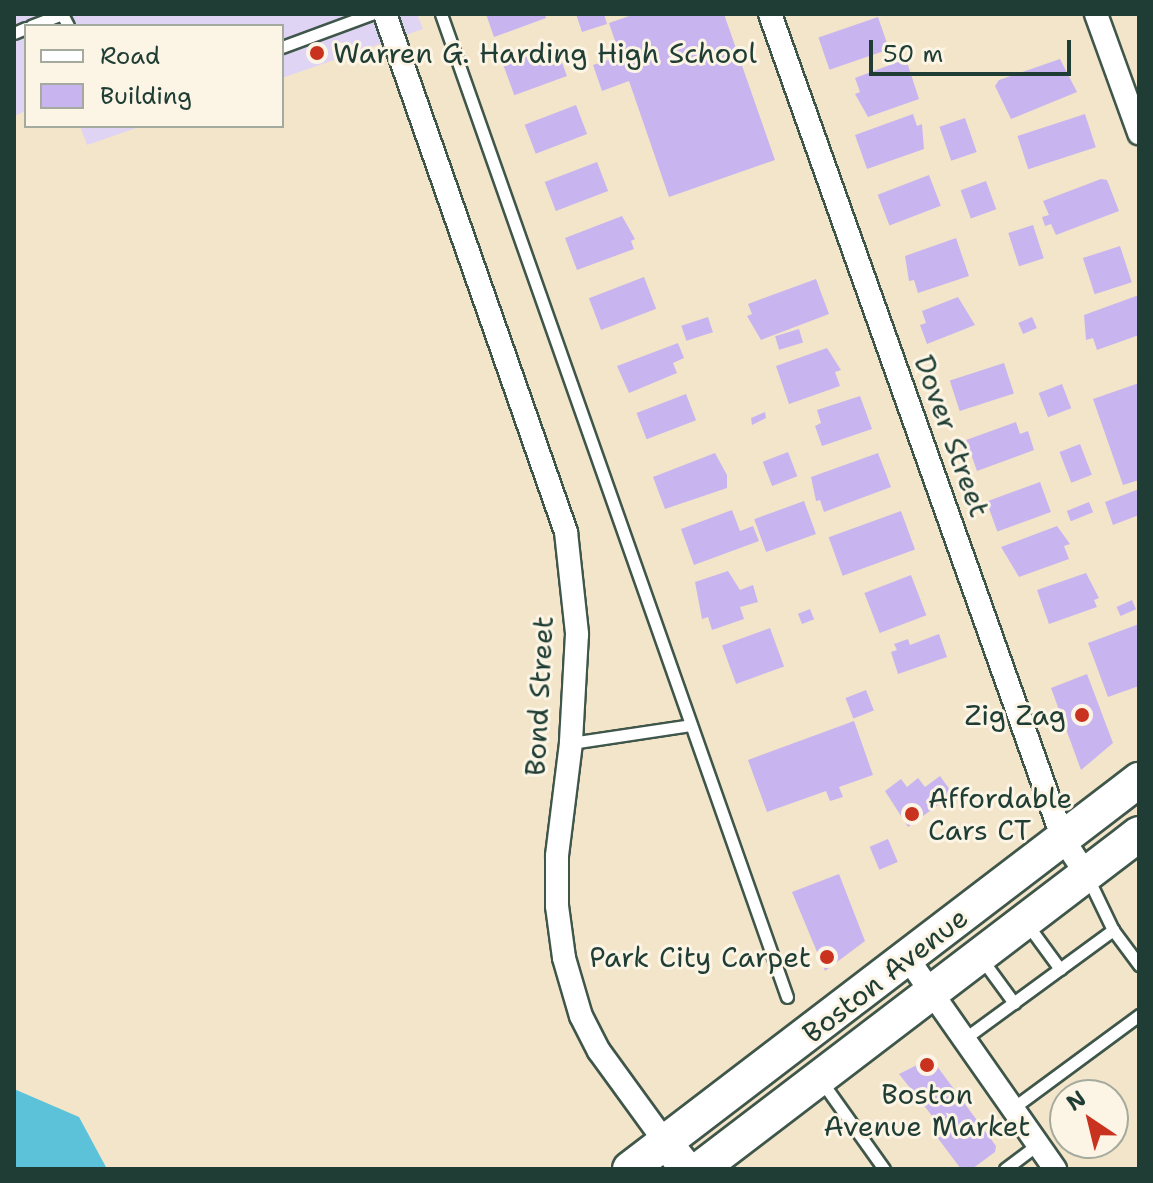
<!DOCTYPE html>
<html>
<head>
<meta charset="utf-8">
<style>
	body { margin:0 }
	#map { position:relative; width:1153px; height:1183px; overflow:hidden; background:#f3e5c9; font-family:"Shantell Sans",sans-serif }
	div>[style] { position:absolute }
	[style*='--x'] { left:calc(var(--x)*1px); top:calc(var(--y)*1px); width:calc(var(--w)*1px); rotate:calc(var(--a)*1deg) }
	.built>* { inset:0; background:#e0d4f4 }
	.water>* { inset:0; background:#5bc2d9 }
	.building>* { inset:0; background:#c8b5f0; transform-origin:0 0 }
	.roads { filter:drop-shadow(2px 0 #3f564a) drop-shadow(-2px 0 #3f564a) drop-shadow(0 2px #3f564a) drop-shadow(0 -2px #3f564a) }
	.service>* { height:11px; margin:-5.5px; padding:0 5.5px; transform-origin:5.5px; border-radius:5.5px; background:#fff }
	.minor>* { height:22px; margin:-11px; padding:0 11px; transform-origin:11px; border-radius:11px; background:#fff }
	.secondary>* { height:32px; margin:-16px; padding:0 16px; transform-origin:16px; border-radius:16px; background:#fff }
	.primary>* { height:34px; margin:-17px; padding:0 17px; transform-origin:17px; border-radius:17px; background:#fff }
	.dots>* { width:22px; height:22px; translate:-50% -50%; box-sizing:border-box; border:4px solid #fcf5e5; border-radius:50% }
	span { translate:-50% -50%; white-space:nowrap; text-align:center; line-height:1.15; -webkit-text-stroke:6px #fcf5e5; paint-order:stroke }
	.poi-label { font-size:28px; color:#1f3d34 }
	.left { translate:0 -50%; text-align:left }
	.right { translate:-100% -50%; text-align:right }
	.street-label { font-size:28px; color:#1f3d34 }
	.frame { position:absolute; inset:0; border:16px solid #1f3d34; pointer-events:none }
	.legend { position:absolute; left:24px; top:24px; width:260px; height:104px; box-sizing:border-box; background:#fcf5e5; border:2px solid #a4ab9e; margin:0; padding:10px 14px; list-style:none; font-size:24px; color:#1f3d34 }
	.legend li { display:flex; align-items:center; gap:16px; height:40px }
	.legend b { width:40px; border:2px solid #a4ab9e }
	.north { position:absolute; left:1049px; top:1079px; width:80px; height:80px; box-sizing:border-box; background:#fcf5e5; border:2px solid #a4ab9e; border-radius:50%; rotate:325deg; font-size:22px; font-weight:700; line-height:32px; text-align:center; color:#1f3d34 }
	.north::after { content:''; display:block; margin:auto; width:28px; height:36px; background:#c8321e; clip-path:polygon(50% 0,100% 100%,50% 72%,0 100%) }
	.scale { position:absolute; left:869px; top:40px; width:202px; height:36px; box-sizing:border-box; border:4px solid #1f3d34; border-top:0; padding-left:10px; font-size:24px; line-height:28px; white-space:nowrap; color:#1f3d34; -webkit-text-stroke:6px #fcf5e5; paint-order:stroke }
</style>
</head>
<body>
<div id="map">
	<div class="built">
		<div style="clip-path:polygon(14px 14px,417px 14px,423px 29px,282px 78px,282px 26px,26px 26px,26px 111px,14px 116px)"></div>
		<div style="clip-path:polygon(80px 126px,142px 126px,87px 145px)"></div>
	</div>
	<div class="water">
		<div style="clip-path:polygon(14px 1089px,79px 1117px,107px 1169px,14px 1169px)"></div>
	</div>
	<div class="building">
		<div style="clip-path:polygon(486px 14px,545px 14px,546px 18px,494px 37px)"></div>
		<div style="clip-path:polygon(576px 14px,604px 14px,607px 24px,582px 32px)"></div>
		<div style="clip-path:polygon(635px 14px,724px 14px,775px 160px,669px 197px,629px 81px,602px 91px,593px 65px,620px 56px,609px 23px)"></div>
		<div style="left:878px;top:17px;width:34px;height:63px;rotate:71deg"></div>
		<div style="left:556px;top:46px;width:32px;height:56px;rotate:70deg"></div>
		<div style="clip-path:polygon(906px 59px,919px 99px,868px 117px,855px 94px,860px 92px,855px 78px)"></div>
		<div style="clip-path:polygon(1060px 59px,1077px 92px,1011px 119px,995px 86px,999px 80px)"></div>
		<div style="left:576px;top:105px;width:31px;height:55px;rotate:69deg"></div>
		<div style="clip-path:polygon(913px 114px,917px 126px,922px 124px,924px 149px,867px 169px,855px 135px)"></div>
		<div style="left:1085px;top:114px;width:35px;height:71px;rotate:72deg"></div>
		<div style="left:965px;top:118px;width:36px;height:27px;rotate:71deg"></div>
		<div style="left:597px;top:162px;width:31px;height:56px;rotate:69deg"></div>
		<div style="left:929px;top:175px;width:33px;height:55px;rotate:69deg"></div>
		<div style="clip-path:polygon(1101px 179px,1107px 180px,1119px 211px,1056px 235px,1051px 224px,1045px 226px,1042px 217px,1049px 215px,1043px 201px)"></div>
		<div style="left:986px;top:181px;width:30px;height:27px;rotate:70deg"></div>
		<div style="clip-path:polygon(622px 216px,635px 239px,631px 241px,634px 249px,577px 270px,565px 238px)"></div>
		<div style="left:1033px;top:225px;width:35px;height:26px;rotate:72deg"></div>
		<div style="clip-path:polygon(956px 238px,969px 276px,918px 293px,914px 280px,909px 281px,905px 256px)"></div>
		<div style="left:1120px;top:246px;width:38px;height:39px;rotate:72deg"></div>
		<div style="left:644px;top:277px;width:34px;height:59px;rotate:69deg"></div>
		<div style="clip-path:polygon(816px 279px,829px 314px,761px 340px,747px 316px,752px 314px,748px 304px)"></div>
		<div style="clip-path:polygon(1139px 295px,1139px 335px,1097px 350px,1093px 338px,1086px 340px,1084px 315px)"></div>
		<div style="clip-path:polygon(958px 297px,975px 325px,927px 344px,920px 325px,926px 323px,922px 311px)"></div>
		<div style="left:708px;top:317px;width:16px;height:28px;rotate:72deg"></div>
		<div style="left:1032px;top:317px;width:12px;height:15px;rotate:66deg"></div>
		<div style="left:799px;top:329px;width:14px;height:25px;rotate:73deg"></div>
		<div style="clip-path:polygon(678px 343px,684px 358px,673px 363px,677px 373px,629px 393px,617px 366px)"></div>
		<div style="clip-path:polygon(827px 348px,841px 370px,835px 372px,840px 386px,789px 404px,776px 366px)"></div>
		<div style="left:1004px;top:363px;width:32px;height:57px;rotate:72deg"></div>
		<div style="clip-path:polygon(1139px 383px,1139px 480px,1123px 485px,1093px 399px)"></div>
		<div style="left:1062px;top:384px;width:26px;height:25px;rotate:69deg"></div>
		<div style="left:686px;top:394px;width:28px;height:53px;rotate:69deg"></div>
		<div style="clip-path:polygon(860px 396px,872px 429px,822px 446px,815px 426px,821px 423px,817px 410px)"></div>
		<div style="clip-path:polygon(765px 412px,766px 418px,752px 425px,751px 418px)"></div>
		<div style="clip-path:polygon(1016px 422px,1020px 434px,1028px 431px,1034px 450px,977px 471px,966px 440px)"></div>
		<div style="left:1080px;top:444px;width:33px;height:22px;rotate:69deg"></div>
		<div style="left:788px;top:452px;width:26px;height:27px;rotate:69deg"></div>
		<div style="clip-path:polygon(715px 453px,727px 475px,727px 488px,665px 509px,653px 477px)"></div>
		<div style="clip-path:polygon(878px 453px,891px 487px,824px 512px,820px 500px,816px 501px,811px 477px)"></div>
		<div style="left:1040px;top:482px;width:32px;height:57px;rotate:70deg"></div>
		<div style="clip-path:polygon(1139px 489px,1139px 515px,1113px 525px,1105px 502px)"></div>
		<div style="left:804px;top:501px;width:35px;height:53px;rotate:70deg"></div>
		<div style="left:1089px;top:502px;width:11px;height:24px;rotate:68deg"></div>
		<div style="clip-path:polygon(732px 510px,740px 531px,753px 526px,759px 541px,694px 565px,681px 529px)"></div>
		<div style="left:901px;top:511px;width:41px;height:77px;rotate:70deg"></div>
		<div style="clip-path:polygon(1057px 526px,1070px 544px,1064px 546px,1069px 559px,1019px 577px,1001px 547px)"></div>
		<div style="clip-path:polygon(728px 571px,740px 590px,753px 585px,758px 602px,740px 607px,744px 619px,712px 630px,708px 617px,702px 619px,695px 582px)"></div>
		<div style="clip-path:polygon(1086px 573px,1099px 598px,1094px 600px,1097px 607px,1049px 624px,1037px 590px)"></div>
		<div style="left:911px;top:575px;width:43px;height:50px;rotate:69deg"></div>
		<div style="left:1132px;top:600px;width:10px;height:17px;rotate:66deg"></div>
		<div style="left:810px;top:609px;width:11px;height:13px;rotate:68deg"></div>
		<div style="clip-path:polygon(1139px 624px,1139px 686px,1108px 697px,1088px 643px)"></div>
		<div style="left:770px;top:628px;width:41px;height:51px;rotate:70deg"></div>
		<div style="clip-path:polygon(939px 634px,947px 657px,898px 674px,891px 652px,897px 650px,894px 644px,908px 639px,910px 645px)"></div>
		<div style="clip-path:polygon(1087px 674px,1113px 743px,1081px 770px,1051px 688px)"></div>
		<div style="left:866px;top:690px;width:22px;height:22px;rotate:69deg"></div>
		<div style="clip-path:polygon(854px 721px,873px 775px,839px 787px,843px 797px,830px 801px,826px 791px,767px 812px,748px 760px)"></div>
		<div style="clip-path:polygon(940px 776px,953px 794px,908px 827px,885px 791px,901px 779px,907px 787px,918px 778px,925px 787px)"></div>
		<div style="left:888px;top:839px;width:25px;height:20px;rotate:67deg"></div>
		<div style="clip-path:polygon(839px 874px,865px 941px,825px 971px,792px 892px)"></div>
		<div style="clip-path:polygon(931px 1058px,996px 1146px,995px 1152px,972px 1169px,961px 1169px,937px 1137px,944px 1131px,899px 1074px)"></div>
	</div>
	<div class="roads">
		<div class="service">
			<div style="--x:441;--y:14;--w:1042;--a:70.61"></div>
			<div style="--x:31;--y:26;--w:33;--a:-21"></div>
			<div style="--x:62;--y:14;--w:13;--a:63"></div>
			<div style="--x:14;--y:33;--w:13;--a:-23"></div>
			<div style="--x:282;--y:47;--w:95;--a:-20.3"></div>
			<div style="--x:571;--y:743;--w:121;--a:-8.5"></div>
			<div style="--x:1087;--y:876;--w:60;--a:64.3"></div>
			<div style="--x:1027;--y:924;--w:56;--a:53.7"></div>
			<div style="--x:981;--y:958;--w:56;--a:53.7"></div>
			<div style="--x:964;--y:1039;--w:185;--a:-36.2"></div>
			<div style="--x:1113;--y:930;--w:44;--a:53.4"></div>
			<div style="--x:822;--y:1082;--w:107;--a:54.5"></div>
			<div style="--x:1013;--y:1108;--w:157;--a:-36.4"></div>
			<div style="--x:1005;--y:1169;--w:41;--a:-37.1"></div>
		</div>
		<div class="minor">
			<div style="--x:385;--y:14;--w:549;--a:70.74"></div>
			<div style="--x:566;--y:532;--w:103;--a:83.8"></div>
			<div style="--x:577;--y:634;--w:109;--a:93.2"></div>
			<div style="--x:571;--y:743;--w:114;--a:97.1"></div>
			<div style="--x:557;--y:856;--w:50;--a:90"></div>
			<div style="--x:557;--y:906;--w:52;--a:82.3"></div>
			<div style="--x:564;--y:958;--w:60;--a:73.7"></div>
			<div style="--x:581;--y:1016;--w:39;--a:63"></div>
			<div style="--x:599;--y:1051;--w:112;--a:54"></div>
			<div style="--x:770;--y:14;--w:875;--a:70.45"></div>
			<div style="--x:1063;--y:839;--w:42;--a:56.7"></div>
			<div style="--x:1096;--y:14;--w:127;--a:70.1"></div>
			<div style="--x:906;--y:956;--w:260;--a:55"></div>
		</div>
		<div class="secondary">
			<div style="--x:665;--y:1142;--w:35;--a:51"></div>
		</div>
		<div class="primary">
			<div style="--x:630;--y:1169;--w:641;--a:-37.39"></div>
			<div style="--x:700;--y:1169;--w:552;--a:-37.35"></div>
		</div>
	</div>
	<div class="dots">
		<div style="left:317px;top:53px;background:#c8321e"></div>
		<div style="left:1082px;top:715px;background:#c8321e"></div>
		<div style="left:912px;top:814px;background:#c8321e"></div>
		<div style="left:827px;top:957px;background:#c8321e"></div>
		<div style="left:927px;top:1065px;background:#c8321e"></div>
	</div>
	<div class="poi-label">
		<span class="left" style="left:333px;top:53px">Warren G. Harding High School</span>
		<span class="right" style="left:1066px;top:715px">Zig Zag</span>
		<span class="left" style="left:928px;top:814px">Affordable<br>Cars CT</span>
		<span class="right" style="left:811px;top:957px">Park City Carpet</span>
		<span style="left:927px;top:1110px">Boston<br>Avenue Market</span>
	</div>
	<div class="street-label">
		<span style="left:952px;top:436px;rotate:70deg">Dover Street</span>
		<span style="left:539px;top:696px;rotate:-87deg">Bond Street</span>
		<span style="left:885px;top:975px;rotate:-38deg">Boston Avenue</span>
	</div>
	<div class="frame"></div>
	<ul class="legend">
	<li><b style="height:10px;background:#fff"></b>Road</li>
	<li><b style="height:22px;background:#c8b5f0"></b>Building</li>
	</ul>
	<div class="north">N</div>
	<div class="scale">50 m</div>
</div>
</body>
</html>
